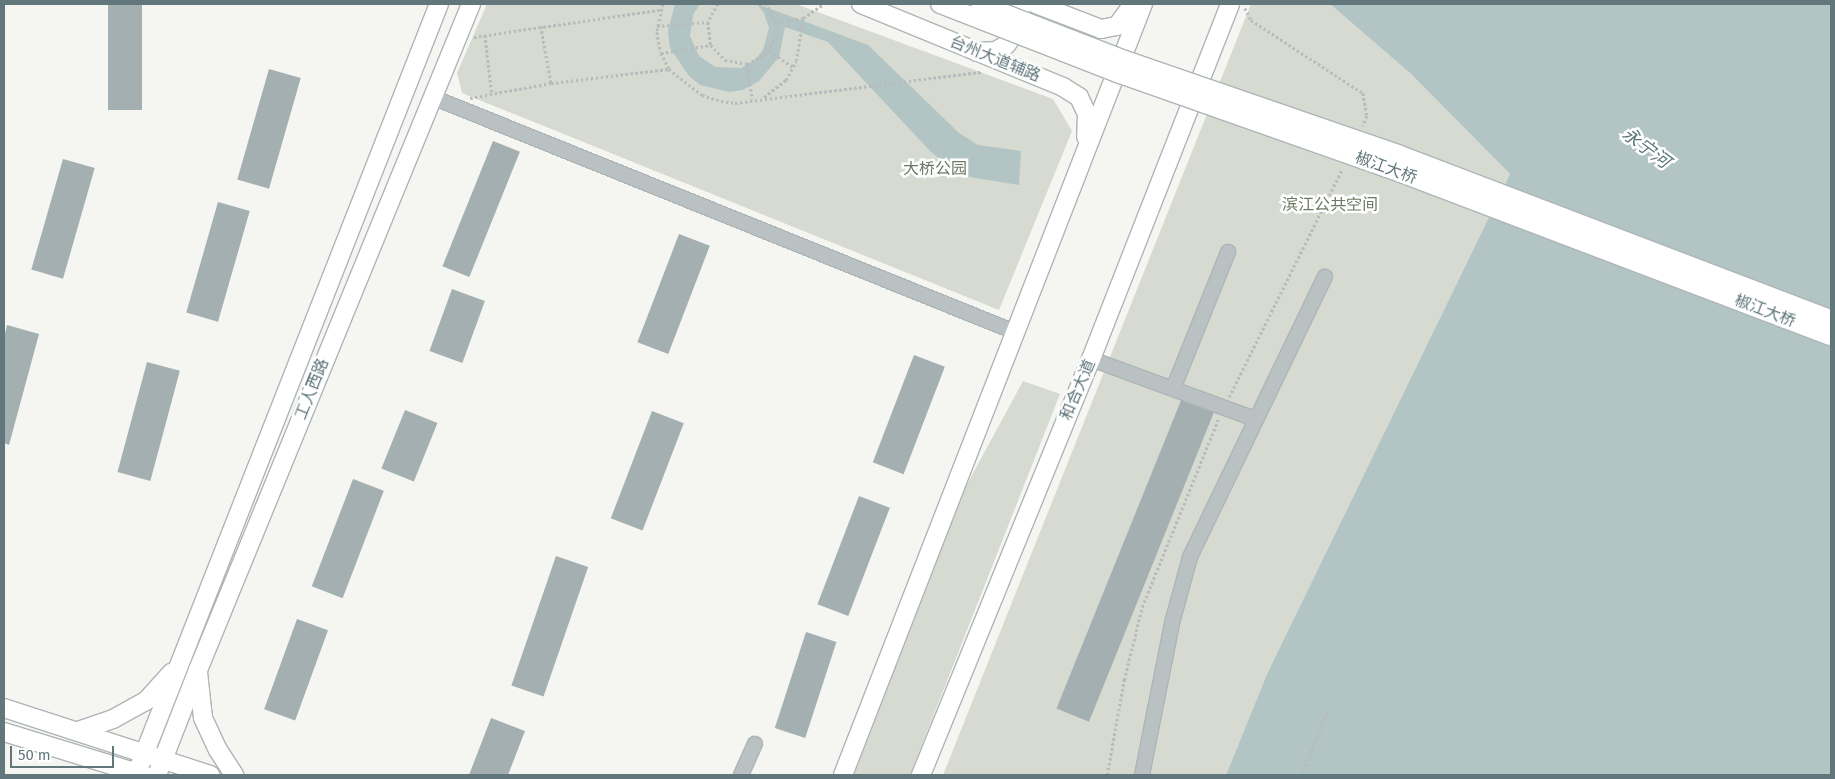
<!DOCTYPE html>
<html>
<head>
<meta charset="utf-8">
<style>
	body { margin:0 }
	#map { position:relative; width:1835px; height:779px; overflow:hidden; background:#f5f5f2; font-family:"Fira Sans","Noto Sans SC",sans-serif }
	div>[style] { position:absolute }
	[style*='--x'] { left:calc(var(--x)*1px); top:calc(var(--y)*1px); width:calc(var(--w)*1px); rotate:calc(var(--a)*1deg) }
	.green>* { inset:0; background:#d6dad1 }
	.water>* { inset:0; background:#b2c4c4 }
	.building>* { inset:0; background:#a3afb1; transform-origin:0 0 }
	.path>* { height:2.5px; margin-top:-1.25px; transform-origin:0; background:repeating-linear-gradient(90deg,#b7bbbc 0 2.5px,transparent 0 5px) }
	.roads { filter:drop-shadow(1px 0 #aeb5b7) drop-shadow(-1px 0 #aeb5b7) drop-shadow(0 1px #aeb5b7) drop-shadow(0 -1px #aeb5b7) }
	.minor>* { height:14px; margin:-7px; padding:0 7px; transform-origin:7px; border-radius:7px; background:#bac1c2 }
	.major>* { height:18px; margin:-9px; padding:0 9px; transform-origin:9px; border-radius:9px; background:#fff }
	.bridges { filter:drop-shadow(1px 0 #aeb5b7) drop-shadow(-1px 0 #aeb5b7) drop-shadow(0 1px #aeb5b7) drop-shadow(0 -1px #aeb5b7) }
	.major-bridge>* { height:18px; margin:-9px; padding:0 9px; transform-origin:9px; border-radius:9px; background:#fff }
	span { translate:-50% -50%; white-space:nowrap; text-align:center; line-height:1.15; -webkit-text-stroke:5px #fff; paint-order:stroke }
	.street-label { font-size:16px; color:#61777c }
	.park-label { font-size:16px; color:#6d7964 }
	.water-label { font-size:18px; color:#5c7778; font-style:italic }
	.frame { position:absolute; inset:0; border:5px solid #61777c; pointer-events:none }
	.scale { position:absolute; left:10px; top:746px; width:104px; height:22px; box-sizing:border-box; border:2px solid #61777c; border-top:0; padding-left:6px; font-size:15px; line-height:18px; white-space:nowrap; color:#61777c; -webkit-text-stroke:4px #fff; paint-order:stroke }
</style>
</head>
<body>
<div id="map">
	<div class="green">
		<div style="clip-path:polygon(487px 4px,796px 4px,1053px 99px,1072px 131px,999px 310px,462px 93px,457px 73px)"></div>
		<div style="clip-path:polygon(1251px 4px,1330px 4px,1411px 74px,1510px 174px,1267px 674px,1226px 775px,943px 775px)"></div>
		<div style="clip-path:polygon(1023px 381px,1060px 394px,910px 775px,854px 775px,964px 490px)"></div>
	</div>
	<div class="water">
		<div style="clip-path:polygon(675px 4px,700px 4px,693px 15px,690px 36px,699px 56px,715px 67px,741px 68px,754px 61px,763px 50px,769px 28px,764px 13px,757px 4px,868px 45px,959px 133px,978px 145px,1021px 151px,1019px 185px,962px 176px,931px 152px,828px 42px,785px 27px,779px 57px,759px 81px,743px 90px,729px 92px,700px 85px,689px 76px,670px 48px,668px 31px)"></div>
		<div style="clip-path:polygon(1330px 4px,1831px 4px,1831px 775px,1226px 775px,1267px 674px,1510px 174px,1411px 74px)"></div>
	</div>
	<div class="building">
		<div style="left:108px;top:4px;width:34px;height:106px"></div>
		<div style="left:269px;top:69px;width:33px;height:115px;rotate:16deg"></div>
		<div style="left:493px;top:141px;width:29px;height:135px;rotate:22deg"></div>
		<div style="left:63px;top:159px;width:33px;height:115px;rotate:16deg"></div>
		<div style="left:218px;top:202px;width:33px;height:115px;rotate:16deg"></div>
		<div style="left:679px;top:234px;width:33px;height:116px;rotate:21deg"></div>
		<div style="left:452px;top:289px;width:35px;height:66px;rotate:20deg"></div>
		<div style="clip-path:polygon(7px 325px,39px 334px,9px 445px,4px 443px,4px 338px)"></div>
		<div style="left:914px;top:355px;width:33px;height:115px;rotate:21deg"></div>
		<div style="left:147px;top:362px;width:34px;height:114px;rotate:15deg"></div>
		<div style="left:1182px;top:398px;width:35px;height:335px;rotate:22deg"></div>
		<div style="left:405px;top:410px;width:35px;height:63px;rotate:22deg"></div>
		<div style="left:652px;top:411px;width:34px;height:115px;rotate:21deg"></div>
		<div style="left:353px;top:479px;width:33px;height:115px;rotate:21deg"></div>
		<div style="left:859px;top:496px;width:33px;height:116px;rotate:21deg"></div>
		<div style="left:556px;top:556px;width:34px;height:137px;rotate:19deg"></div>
		<div style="left:297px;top:619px;width:33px;height:96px;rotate:20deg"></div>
		<div style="left:806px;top:632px;width:32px;height:101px;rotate:18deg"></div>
		<div style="clip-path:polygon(491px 718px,525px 731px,508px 775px,469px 775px)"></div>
	</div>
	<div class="path">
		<div style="--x:663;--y:4;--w:29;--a:102"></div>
		<div style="--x:657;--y:32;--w:21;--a:79"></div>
		<div style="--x:661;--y:53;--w:18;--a:63"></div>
		<div style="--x:669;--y:69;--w:42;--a:38.2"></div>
		<div style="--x:702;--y:95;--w:20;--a:18"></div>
		<div style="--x:721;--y:101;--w:14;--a:8"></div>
		<div style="--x:735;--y:103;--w:249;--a:-7.2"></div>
		<div style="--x:718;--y:4;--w:21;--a:119"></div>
		<div style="--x:708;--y:22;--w:23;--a:83"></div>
		<div style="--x:711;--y:45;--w:21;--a:47"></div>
		<div style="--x:725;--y:60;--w:22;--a:10"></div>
		<div style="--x:747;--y:64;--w:19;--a:-28"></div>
		<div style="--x:764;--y:55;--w:20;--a:-57"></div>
		<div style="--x:775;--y:38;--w:15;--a:-86"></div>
		<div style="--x:776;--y:23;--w:21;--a:-118"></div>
		<div style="--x:1245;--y:8;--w:13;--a:63"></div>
		<div style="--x:1251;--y:20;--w:134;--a:33.1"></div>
		<div style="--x:1363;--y:93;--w:23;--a:80"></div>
		<div style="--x:1367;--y:116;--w:11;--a:112"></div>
		<div style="--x:776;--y:23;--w:27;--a:-10"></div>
		<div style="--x:803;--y:18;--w:25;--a:-34"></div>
		<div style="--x:541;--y:26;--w:58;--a:80"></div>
		<div style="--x:657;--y:26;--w:51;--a:-4.5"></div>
		<div style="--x:485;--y:35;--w:58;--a:83.1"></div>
		<div style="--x:474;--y:37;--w:188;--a:-8.3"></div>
		<div style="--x:770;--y:51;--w:28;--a:35"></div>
		<div style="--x:661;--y:53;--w:51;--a:-9.1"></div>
		<div style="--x:747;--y:64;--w:36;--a:81"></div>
		<div style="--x:764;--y:97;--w:28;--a:-38"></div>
		<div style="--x:786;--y:80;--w:21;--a:-62"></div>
		<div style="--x:796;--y:61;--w:44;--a:-80.8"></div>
		<div style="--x:470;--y:98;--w:82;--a:-10.5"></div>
		<div style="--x:551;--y:83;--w:119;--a:-6.8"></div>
		<div style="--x:1229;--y:397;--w:254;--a:-63.6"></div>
		<div style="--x:1107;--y:775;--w:97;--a:-79.9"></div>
		<div style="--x:1124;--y:680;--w:75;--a:-76.1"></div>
		<div style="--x:1142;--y:607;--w:202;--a:-67.9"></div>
		<div style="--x:1301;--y:775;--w:69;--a:-67.1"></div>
	</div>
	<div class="roads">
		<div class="minor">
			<div style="--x:432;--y:97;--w:629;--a:21.95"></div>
			<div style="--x:1091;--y:359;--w:175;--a:20.1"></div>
			<div style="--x:1173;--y:389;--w:148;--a:-68.1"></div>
			<div style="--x:741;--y:775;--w:34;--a:-66"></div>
			<div style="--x:1142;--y:775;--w:155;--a:-78.8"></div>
			<div style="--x:1172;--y:623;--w:68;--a:-74.7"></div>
			<div style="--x:1190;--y:557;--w:311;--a:-64.3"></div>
		</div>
		<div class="major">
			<div style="--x:861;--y:4;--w:218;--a:22.3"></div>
			<div style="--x:1063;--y:87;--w:19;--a:32"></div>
			<div style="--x:1079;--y:97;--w:19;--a:65"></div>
			<div style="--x:1087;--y:114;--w:23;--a:92"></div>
			<div style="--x:1036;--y:4;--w:70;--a:21"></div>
			<div style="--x:1101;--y:29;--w:16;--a:-11"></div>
			<div style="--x:1117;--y:26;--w:27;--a:-54"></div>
			<div style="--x:977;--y:52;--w:19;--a:-3"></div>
			<div style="--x:996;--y:51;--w:12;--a:-31"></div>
			<div style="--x:1006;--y:45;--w:20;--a:-53"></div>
			<div style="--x:1018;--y:29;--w:15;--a:-79"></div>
			<div style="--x:1021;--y:14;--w:10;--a:-107"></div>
			<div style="--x:198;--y:672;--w:46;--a:83.8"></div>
			<div style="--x:203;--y:718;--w:35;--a:65"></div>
			<div style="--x:218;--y:750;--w:30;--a:57"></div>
			<div style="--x:4;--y:708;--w:217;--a:18"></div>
			<div style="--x:78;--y:731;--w:37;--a:-19"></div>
			<div style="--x:113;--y:719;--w:38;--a:-29"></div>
			<div style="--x:146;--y:701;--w:38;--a:-48"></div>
			<div style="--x:4;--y:732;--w:146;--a:17.1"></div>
			<div style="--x:136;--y:775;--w:828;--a:-68.55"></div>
			<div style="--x:157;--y:775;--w:113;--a:-68.7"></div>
			<div style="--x:198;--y:670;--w:720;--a:-67.71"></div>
			<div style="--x:843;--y:775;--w:827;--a:-68.74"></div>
			<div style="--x:921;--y:775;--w:449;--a:-67.8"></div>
			<div style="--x:1091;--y:359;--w:381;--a:-68.6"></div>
		</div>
	</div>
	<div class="bridges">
		<div class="major-bridge">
			<div style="--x:940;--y:4;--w:193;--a:21.3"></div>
			<div style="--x:1120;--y:74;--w:289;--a:19.4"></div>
			<div style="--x:1393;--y:170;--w:468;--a:20.8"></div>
			<div style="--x:980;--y:4;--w:155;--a:21.1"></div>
			<div style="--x:1125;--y:60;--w:289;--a:19"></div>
			<div style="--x:1398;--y:154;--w:463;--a:20.9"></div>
		</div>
	</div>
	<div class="street-label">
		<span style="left:995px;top:59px;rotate:22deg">台州大道辅路</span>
		<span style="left:1386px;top:168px;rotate:20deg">椒江大桥</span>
		<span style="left:1765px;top:311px;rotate:21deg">椒江大桥</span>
		<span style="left:312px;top:389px;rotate:-68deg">工人西路</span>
		<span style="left:1078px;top:390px;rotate:-67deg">和合大道</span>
	</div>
	<div class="park-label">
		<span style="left:935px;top:169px">大桥公园</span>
		<span style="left:1330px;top:205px">滨江公共空间</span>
	</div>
	<div class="water-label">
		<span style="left:1646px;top:148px;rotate:37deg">永宁河</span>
	</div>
	<div class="frame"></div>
	<div class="scale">50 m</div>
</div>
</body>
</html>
